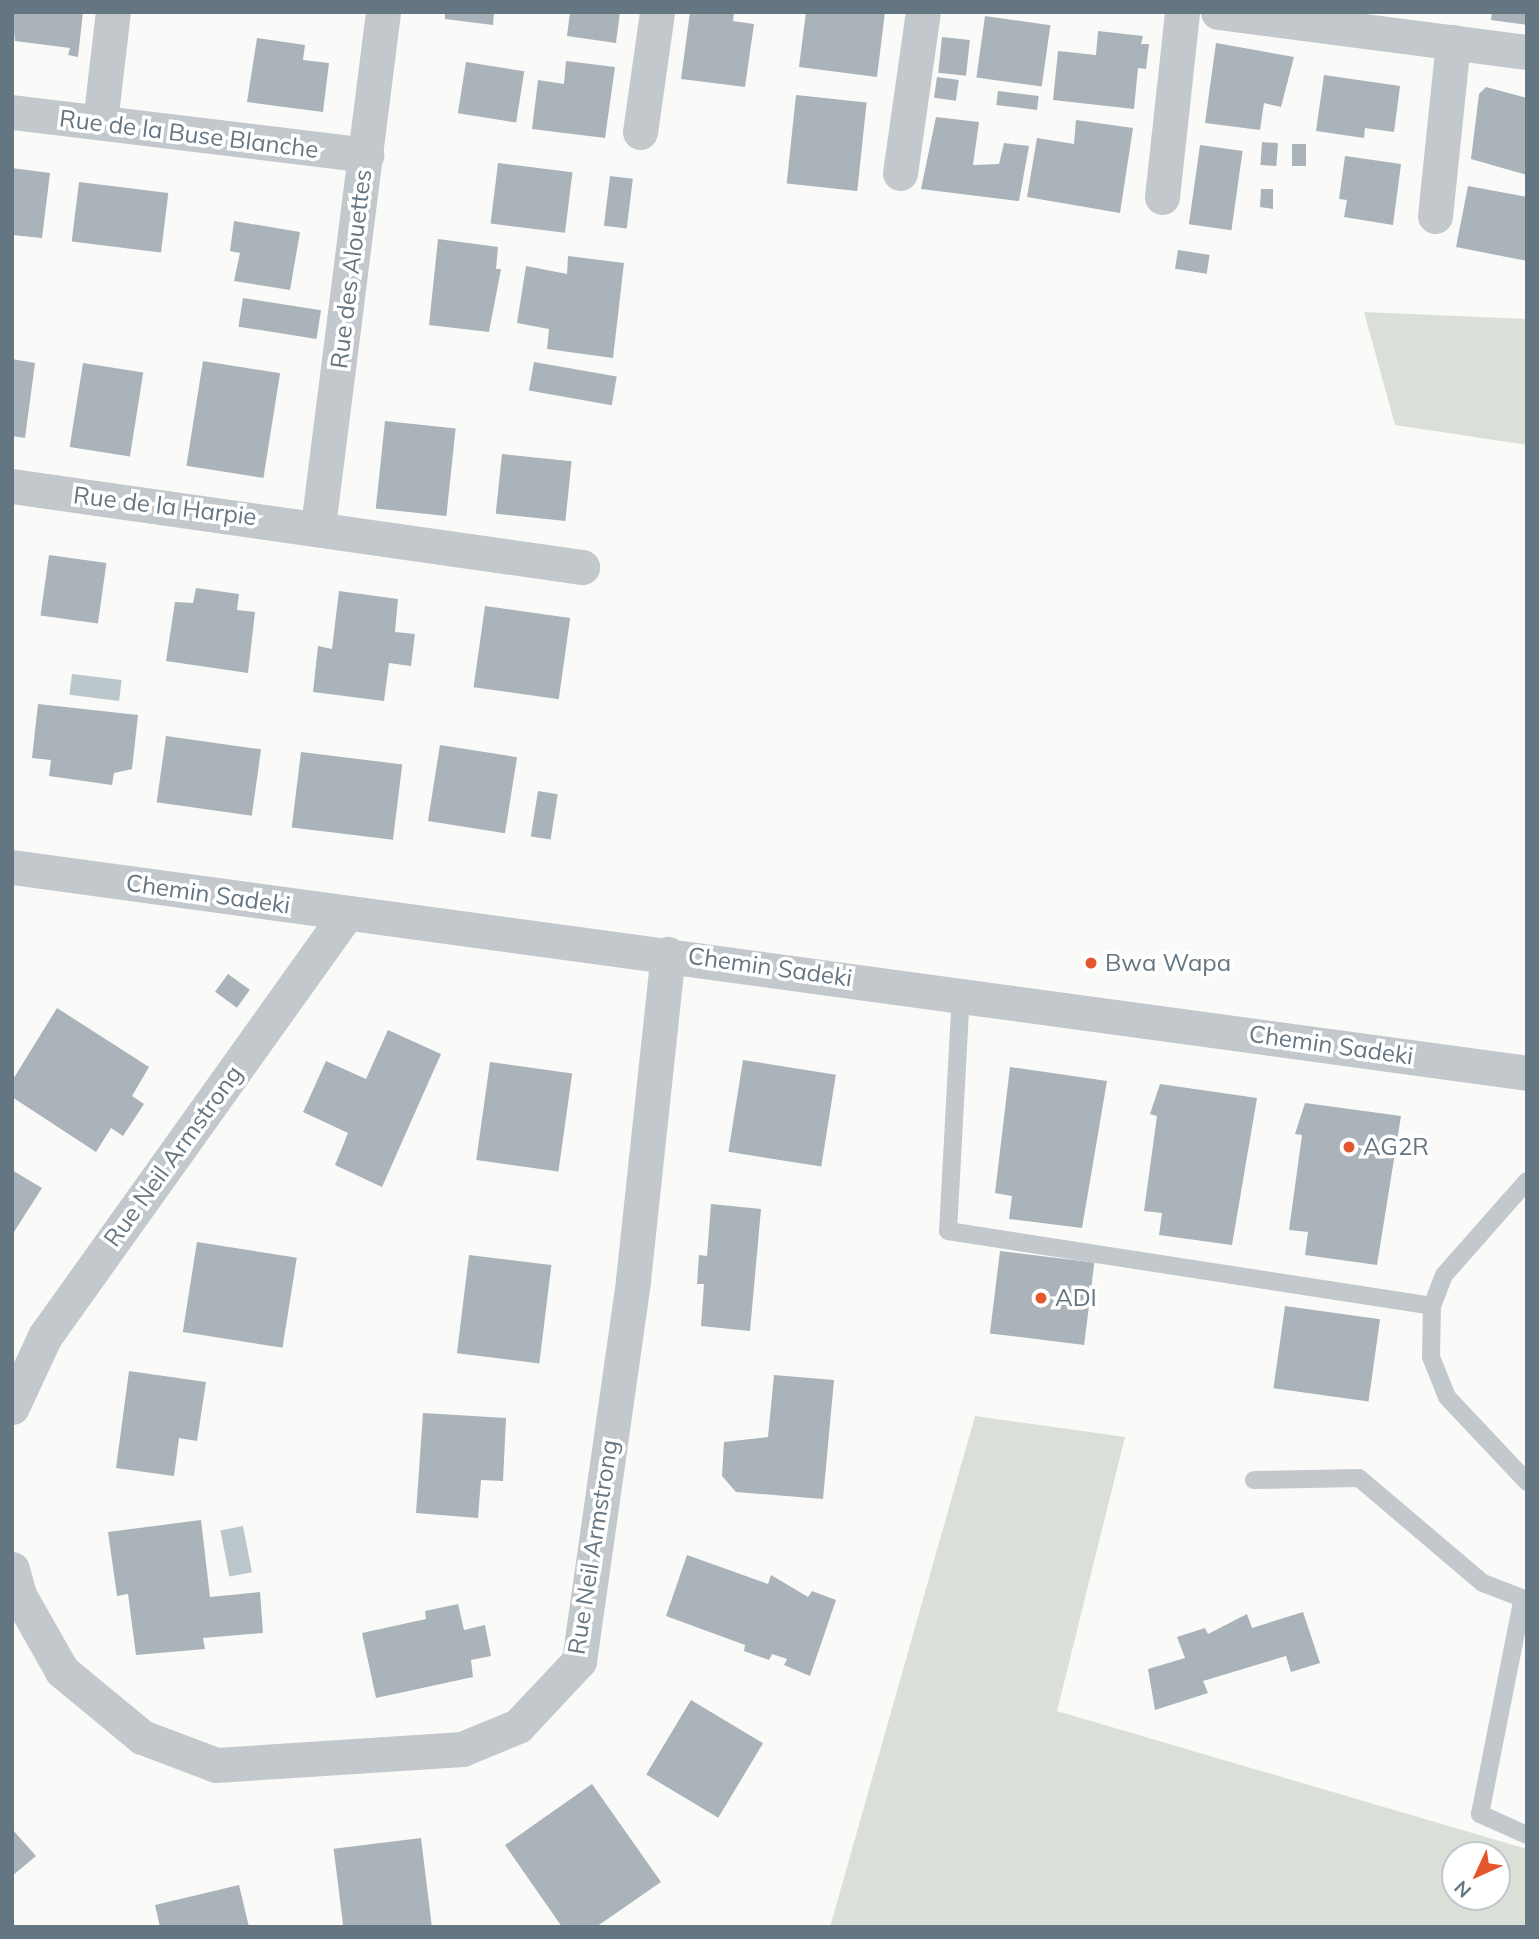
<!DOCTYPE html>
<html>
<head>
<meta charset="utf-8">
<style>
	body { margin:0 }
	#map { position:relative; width:1539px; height:1939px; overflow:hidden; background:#fafaf8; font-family:Mulish,sans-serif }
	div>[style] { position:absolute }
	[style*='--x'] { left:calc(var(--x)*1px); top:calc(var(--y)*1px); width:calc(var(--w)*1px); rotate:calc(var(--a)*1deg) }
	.green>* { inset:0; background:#dadfd7 }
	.water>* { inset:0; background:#bbc7cb; transform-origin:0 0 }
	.building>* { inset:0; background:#aab3b9; transform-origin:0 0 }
	.service>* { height:18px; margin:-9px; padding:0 9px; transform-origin:9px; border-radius:9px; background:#c3c8cc }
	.minor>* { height:35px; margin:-17.5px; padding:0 17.5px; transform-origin:17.5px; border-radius:17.5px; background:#c3c8cc }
	.dots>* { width:19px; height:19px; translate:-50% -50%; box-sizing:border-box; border:4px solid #fff; border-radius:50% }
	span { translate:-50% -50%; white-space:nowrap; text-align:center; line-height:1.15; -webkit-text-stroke:7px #fff; paint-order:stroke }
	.street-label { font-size:24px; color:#657683 }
	.poi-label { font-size:24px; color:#657683 }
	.left { translate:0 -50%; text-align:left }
	.frame { position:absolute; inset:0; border:14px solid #657683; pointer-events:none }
	.north { position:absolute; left:1441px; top:1841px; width:70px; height:70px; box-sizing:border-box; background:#fff; border:2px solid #c1c8cd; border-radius:50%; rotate:225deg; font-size:19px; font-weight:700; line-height:28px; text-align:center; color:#657683 }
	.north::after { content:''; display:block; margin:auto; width:24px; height:32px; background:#e4572e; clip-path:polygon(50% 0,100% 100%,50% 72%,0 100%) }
</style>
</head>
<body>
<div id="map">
	<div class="green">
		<div style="clip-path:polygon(1364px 312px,1527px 319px,1527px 445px,1395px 425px)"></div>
		<div style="clip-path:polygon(evenodd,975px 1416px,1125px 1437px,1057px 1711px,1527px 1849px,1527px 1927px,830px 1927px,975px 1416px,1455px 1855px,1497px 1855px,1497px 1897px,1455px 1897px,1455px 1855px)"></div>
	</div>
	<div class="water">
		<div style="left:72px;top:674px;width:50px;height:21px;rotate:7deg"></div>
		<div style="left:243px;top:1526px;width:47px;height:23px;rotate:79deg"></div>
	</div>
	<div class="building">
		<div style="clip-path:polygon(12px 12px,83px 12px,78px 57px,68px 55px,70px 48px,15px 41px)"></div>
		<div style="clip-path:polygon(445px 12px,494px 12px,493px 25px,445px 19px)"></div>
		<div style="clip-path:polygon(570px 12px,620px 12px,616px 43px,567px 36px)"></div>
		<div style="clip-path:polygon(690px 12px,734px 12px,733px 21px,754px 24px,745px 87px,681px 79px)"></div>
		<div style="clip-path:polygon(806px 12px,885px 12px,877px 77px,799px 67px)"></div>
		<div style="clip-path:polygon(1492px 12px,1527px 12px,1527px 25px,1491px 20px)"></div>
		<div style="left:985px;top:16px;width:66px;height:62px;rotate:8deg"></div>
		<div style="clip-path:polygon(1098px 31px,1143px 36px,1141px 44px,1149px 44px,1146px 69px,1138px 68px,1134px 109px,1053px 100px,1058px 51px,1096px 55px)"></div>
		<div style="left:942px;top:37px;width:28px;height:36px;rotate:6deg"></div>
		<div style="clip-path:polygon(257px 38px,305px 45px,303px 60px,329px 63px,323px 112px,247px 102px)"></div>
		<div style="clip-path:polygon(1216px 43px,1294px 57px,1281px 107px,1264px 103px,1260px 130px,1205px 123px)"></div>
		<div style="clip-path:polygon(566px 61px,615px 67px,605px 138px,532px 129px,538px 80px,564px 84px)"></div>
		<div style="left:466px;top:62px;width:59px;height:52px;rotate:9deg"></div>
		<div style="clip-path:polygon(1324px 75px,1400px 86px,1394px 132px,1365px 128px,1364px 138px,1316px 131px)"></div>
		<div style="left:937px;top:77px;width:22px;height:21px;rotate:8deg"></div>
		<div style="clip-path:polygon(1486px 87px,1527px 98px,1527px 175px,1471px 159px,1479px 94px)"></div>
		<div style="left:998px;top:91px;width:41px;height:14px;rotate:7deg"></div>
		<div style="left:796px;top:95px;width:71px;height:89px;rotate:6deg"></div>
		<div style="clip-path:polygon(936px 117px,979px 122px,973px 165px,999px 164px,1004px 143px,1029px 146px,1019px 201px,921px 189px)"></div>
		<div style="clip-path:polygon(1076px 120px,1133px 128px,1120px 213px,1027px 197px,1037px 138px,1074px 144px)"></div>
		<div style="left:1262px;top:142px;width:16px;height:23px;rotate:4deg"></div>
		<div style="left:1292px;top:144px;width:14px;height:22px"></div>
		<div style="left:1200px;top:145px;width:43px;height:80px;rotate:8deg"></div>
		<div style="clip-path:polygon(1345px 156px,1401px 164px,1393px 225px,1344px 217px,1347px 200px,1339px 199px)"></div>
		<div style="left:498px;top:163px;width:75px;height:61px;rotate:7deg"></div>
		<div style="clip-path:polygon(12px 168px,50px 173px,42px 238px,12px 235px)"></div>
		<div style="left:610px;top:176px;width:23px;height:50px;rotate:7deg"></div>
		<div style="left:79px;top:182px;width:90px;height:60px;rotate:7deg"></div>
		<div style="clip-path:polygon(1468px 186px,1527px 197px,1527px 261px,1456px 247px)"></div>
		<div style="clip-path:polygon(1261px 189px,1273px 189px,1273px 209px,1260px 207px)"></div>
		<div style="clip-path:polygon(234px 221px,300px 232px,290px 290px,234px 281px,240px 253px,230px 251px)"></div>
		<div style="clip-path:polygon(438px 239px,498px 247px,496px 269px,501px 269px,489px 332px,429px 325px)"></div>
		<div style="left:1178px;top:250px;width:32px;height:19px;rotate:9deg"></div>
		<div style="clip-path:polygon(568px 256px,624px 263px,613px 358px,547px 349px,549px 329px,517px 323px,526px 266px,567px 274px)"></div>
		<div style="left:243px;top:298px;width:79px;height:29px;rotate:9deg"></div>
		<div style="clip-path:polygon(12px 359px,35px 363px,25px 438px,12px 436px)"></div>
		<div style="left:203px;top:361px;width:78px;height:106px;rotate:9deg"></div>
		<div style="left:534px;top:362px;width:84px;height:29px;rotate:10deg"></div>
		<div style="left:83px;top:363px;width:61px;height:85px;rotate:9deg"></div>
		<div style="left:385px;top:421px;width:71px;height:88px;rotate:6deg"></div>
		<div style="left:502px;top:454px;width:70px;height:60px;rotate:6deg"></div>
		<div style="left:49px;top:555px;width:58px;height:61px;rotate:8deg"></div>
		<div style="clip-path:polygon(196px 588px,239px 594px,237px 610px,255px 612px,248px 673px,166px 661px,175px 602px,193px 603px)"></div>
		<div style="clip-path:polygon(339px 591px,398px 599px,395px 632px,415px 634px,411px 666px,389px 663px,384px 701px,313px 692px,318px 646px,332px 649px)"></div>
		<div style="left:485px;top:606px;width:86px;height:82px;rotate:8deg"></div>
		<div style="clip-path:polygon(38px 704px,138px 715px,132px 769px,114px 773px,112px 785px,49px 776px,51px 760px,32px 758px)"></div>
		<div style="left:166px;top:736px;width:96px;height:67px;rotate:8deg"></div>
		<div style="left:440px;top:745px;width:78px;height:77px;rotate:9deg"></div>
		<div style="left:301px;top:752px;width:102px;height:76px;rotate:7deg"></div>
		<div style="left:538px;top:791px;width:20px;height:46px;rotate:9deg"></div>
		<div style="left:228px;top:974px;width:27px;height:22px;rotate:36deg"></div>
		<div style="clip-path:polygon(57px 1008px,149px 1067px,132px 1096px,144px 1104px,123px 1136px,111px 1128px,96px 1152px,12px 1097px,12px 1081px)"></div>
		<div style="clip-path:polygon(388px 1030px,441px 1054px,382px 1187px,335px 1165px,348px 1133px,303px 1112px,326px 1061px,366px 1079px)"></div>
		<div style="left:743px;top:1060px;width:94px;height:93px;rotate:9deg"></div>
		<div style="left:490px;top:1062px;width:83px;height:99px;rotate:8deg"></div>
		<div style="clip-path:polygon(1010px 1067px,1107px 1081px,1082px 1228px,1009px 1219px,1012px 1196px,995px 1193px)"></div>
		<div style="clip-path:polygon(1160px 1084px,1257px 1098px,1232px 1245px,1159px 1235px,1162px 1213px,1144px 1211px,1157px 1116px,1150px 1114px)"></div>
		<div style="clip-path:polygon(1305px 1103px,1401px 1116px,1377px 1265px,1305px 1255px,1308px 1232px,1289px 1230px,1302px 1135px,1295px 1134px)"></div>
		<div style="clip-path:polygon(12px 1170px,42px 1188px,12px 1235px)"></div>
		<div style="clip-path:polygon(711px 1204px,761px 1209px,750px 1331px,701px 1326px,704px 1284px,697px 1284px,699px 1255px,707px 1256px)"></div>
		<div style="left:197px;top:1242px;width:101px;height:91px;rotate:9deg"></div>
		<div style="left:1000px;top:1251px;width:95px;height:83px;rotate:7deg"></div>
		<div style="left:469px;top:1255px;width:83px;height:99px;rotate:7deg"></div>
		<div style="left:1285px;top:1306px;width:96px;height:83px;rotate:8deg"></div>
		<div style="clip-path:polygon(129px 1371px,206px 1382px,197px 1441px,179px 1438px,174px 1476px,116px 1468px)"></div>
		<div style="clip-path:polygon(774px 1375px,834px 1380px,823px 1499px,736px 1492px,722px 1476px,724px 1442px,768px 1437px)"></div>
		<div style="clip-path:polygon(423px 1413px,506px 1418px,503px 1481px,481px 1480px,478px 1518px,416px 1513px)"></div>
		<div style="clip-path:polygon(201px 1520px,210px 1597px,260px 1592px,263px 1633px,203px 1638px,205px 1649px,136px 1655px,128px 1594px,117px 1596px,108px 1532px)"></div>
		<div style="clip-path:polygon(687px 1555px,768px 1584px,771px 1575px,808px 1597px,812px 1591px,836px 1600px,810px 1676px,784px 1665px,787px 1659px,772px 1654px,769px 1660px,744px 1651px,745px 1645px,666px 1616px)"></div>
		<div style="clip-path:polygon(458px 1604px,464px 1630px,485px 1625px,491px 1656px,471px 1660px,473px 1677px,376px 1698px,362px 1633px,426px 1619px,425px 1611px)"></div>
		<div style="clip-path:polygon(1303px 1612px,1320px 1663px,1291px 1672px,1286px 1656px,1203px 1681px,1208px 1693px,1155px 1710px,1148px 1669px,1185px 1658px,1177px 1637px,1205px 1628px,1208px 1634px,1247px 1614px,1252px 1628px)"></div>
		<div style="left:691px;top:1700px;width:84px;height:87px;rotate:31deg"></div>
		<div style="clip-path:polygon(592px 1784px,661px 1882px,596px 1927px,562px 1927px,505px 1845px)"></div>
		<div style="clip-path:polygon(12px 1829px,36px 1856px,12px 1876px)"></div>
		<div style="left:421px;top:1838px;width:90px;height:88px;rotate:83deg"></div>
		<div style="clip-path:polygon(239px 1885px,249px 1927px,160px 1927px,155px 1905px)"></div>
	</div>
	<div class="service">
		<div style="--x:961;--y:992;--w:239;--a:93.1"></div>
		<div style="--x:948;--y:1231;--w:490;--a:8.8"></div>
		<div style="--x:1527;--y:1181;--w:125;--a:131.4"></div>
		<div style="--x:1444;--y:1275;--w:33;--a:111"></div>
		<div style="--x:1432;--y:1306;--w:51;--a:91.1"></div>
		<div style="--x:1431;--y:1357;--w:43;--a:68.2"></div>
		<div style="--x:1447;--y:1397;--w:117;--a:46.7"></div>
		<div style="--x:1254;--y:1480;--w:105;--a:-1.1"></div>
		<div style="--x:1359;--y:1478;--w:162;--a:40.3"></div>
		<div style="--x:1483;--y:1583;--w:47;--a:21.1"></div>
		<div style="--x:1522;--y:1602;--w:216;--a:101.2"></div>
		<div style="--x:1480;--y:1814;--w:51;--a:24.1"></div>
	</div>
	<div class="minor">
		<div style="--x:1218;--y:12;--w:312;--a:7.4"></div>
		<div style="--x:12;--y:112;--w:357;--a:6.9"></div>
		<div style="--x:100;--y:122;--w:111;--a:-83.3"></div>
		<div style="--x:640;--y:132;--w:121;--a:-81.9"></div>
		<div style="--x:900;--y:173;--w:163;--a:-81.9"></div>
		<div style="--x:1162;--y:197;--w:186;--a:-83.8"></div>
		<div style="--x:1435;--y:216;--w:175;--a:-84.1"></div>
		<div style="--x:12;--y:486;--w:576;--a:8.09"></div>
		<div style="--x:318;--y:526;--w:518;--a:-82.79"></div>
		<div style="--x:12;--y:867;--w:1529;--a:7.74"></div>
		<div style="--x:12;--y:1407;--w:78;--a:-65.1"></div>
		<div style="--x:45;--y:1336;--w:520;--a:-54.48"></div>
		<div style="--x:12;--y:1569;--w:27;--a:75"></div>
		<div style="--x:19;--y:1595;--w:87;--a:60.5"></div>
		<div style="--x:62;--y:1671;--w:104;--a:39.5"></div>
		<div style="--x:142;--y:1737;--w:79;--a:20.7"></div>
		<div style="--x:216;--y:1765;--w:247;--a:-3.7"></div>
		<div style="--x:462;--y:1749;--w:61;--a:-22.3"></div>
		<div style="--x:518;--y:1726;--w:89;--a:-46.8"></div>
		<div style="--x:579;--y:1661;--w:385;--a:-81.9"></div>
		<div style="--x:633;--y:1280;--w:328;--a:-83.9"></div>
	</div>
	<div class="dots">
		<div style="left:1091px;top:963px;background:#e4572e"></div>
		<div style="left:1349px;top:1147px;background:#e4572e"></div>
		<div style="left:1041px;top:1298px;background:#e4572e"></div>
	</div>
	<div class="street-label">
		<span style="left:189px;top:134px;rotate:7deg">Rue de la Buse Blanche</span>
		<span style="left:351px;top:269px;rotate:-83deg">Rue des Alouettes</span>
		<span style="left:165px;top:506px;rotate:7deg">Rue de la Harpie</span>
		<span style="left:208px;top:894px;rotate:8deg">Chemin Sadeki</span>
		<span style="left:770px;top:967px;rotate:8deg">Chemin Sadeki</span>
		<span style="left:1331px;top:1045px;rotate:8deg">Chemin Sadeki</span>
		<span style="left:173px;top:1156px;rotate:-54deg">Rue Neil Armstrong</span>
		<span style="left:593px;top:1547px;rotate:-81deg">Rue Neil Armstrong</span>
	</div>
	<div class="poi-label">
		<span class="left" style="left:1105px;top:963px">Bwa Wapa</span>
		<span class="left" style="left:1363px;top:1147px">AG2R</span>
		<span class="left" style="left:1055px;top:1298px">ADI</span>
	</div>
	<div class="frame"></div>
	<div class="north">N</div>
</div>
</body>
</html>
